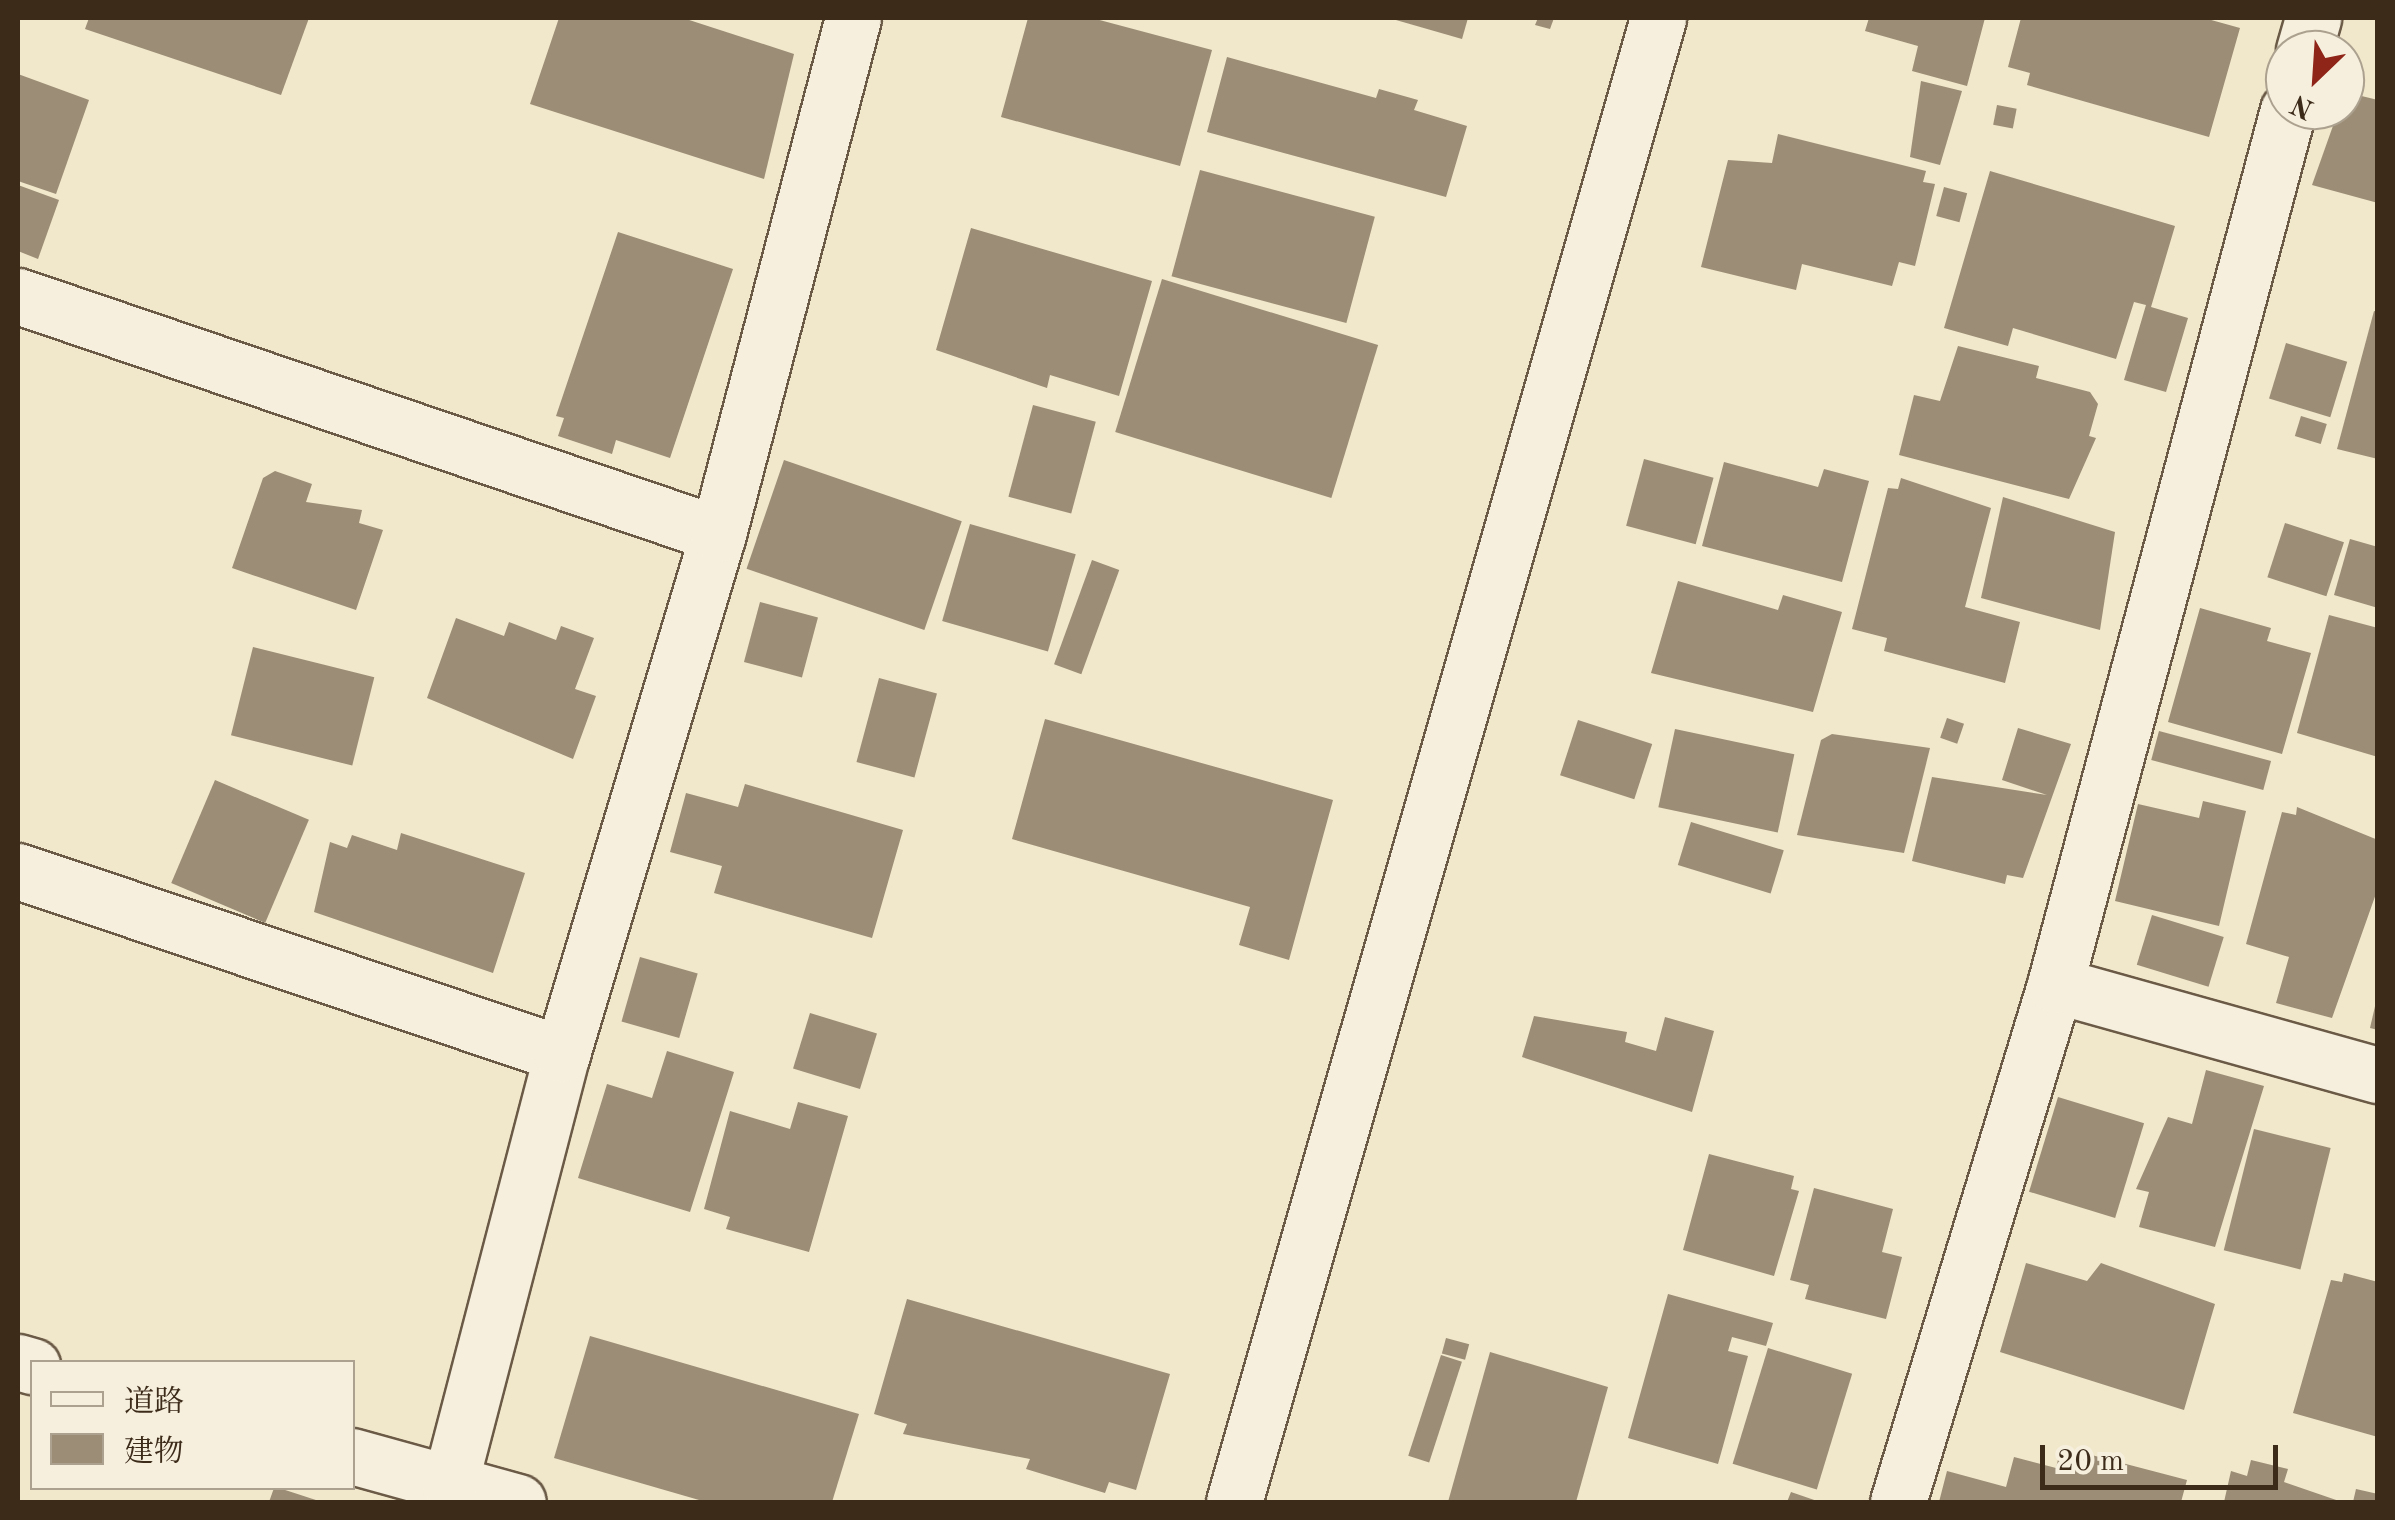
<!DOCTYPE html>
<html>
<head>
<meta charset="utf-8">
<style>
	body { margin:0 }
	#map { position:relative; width:2395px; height:1520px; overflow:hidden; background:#f1e7ca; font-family:"Old Standard TT","Noto Serif JP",serif }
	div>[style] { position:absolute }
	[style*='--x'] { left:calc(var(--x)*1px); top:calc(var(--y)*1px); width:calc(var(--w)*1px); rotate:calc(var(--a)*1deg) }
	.building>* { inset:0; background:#9b8d76; transform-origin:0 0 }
	.roads { filter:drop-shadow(2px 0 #6a5a46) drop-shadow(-2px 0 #6a5a46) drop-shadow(0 2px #6a5a46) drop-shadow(0 -2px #6a5a46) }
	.street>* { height:55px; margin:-27.5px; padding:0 27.5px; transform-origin:27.5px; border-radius:27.5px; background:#f6efdd }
	.secondary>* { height:55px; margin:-27.5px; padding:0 27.5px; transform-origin:27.5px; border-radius:27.5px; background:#f6efdd }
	span { translate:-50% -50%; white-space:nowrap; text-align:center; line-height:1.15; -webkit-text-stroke:8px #f6efdd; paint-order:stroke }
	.frame { position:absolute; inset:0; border:20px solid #3d2b1a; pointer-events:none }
	.legend { position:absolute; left:30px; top:1360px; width:325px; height:130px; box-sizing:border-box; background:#f6efdd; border:2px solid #aca18f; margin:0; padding:12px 18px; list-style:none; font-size:30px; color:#3d2b1a }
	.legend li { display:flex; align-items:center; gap:20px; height:50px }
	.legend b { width:50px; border:2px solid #aca18f }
	.north { position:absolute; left:2265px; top:30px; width:100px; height:100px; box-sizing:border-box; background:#f6efdd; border:2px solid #aca18f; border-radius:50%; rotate:205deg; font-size:28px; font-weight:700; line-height:40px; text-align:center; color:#3d2b1a }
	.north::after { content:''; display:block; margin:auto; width:35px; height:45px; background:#8f2418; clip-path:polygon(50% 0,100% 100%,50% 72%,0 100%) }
	.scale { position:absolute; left:2040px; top:1445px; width:238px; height:45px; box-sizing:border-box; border:5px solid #3d2b1a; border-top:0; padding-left:12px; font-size:30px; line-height:35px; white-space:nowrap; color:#3d2b1a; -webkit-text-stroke:8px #f6efdd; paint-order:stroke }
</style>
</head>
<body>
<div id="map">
	<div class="building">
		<div style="clip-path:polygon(89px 18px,309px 18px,281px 95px,85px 29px)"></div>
		<div style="clip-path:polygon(559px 18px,683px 18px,794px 54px,764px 179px,530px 104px)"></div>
		<div style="clip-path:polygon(1028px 18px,1092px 18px,1212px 50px,1180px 166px,1001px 117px)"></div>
		<div style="clip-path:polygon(1389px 18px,1468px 18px,1462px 39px)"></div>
		<div style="clip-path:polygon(1538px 18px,1554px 18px,1550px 29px,1535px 25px)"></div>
		<div style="clip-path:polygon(1869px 18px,1985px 18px,1967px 86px,1912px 71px,1918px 46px,1865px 31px)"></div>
		<div style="clip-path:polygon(2021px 18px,2204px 18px,2240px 28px,2209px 137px,2027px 85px,2030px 73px,2008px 67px)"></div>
		<div style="clip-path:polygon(1227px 57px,1376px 98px,1379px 89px,1418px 100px,1414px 110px,1467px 126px,1446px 197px,1207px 132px)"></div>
		<div style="clip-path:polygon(18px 74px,89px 100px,56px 194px,18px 181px)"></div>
		<div style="clip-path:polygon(1921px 81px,1962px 91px,1940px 165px,1910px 157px)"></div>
		<div style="clip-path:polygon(2345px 92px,2378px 100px,2378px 203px,2312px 185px)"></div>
		<div style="left:1997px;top:105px;width:20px;height:20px;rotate:11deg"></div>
		<div style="clip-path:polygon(1778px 134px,1926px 171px,1923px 182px,1935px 184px,1915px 266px,1899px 262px,1892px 286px,1802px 264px,1796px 290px,1701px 267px,1728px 160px,1772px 163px)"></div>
		<div style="left:1200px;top:170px;width:181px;height:110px;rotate:15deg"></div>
		<div style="clip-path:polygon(1990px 171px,2175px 226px,2151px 307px,2188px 318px,2166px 392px,2124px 380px,2146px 305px,2134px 302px,2116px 359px,2013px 328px,2008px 346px,1944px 328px)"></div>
		<div style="clip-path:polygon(18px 185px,59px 200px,38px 259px,18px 251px)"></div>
		<div style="left:1944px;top:187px;width:24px;height:30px;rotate:15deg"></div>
		<div style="clip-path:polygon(971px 228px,1152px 281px,1119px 396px,1050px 375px,1047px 388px,936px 350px)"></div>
		<div style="clip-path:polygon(618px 232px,733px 269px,670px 458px,616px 440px,612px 454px,558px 436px,564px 418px,556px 416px)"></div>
		<div style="left:1162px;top:279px;width:226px;height:160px;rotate:17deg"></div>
		<div style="clip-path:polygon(2374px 311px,2378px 312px,2378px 459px,2337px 449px)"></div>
		<div style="left:2286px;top:343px;width:64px;height:58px;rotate:17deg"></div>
		<div style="clip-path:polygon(1958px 346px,2039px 366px,2036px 378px,2090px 392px,2098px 404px,2089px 436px,2096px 438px,2069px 499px,1899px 455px,1914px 395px,1940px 401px)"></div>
		<div style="left:1033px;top:405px;width:65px;height:95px;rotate:15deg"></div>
		<div style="left:2301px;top:416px;width:27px;height:21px;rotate:17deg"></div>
		<div style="left:1644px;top:459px;width:72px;height:69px;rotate:15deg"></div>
		<div style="left:784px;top:460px;width:188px;height:115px;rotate:19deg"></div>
		<div style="clip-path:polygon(1724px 462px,1818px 487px,1824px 469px,1869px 481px,1842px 582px,1702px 546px)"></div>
		<div style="clip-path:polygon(275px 471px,312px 484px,306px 502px,362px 510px,359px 523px,383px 530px,356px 610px,232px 568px,263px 478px)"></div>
		<div style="clip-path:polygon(1901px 478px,1991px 508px,1965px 607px,2020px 622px,2005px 683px,1884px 651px,1887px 638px,1852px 629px,1888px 488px,1898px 489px)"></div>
		<div style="clip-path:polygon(2003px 497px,2115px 532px,2100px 630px,1981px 598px)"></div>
		<div style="left:2285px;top:523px;width:62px;height:57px;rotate:18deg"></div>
		<div style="left:970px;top:524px;width:110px;height:101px;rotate:16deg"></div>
		<div style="clip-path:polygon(2350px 539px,2378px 547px,2378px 608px,2334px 595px)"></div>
		<div style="left:1092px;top:560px;width:29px;height:111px;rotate:20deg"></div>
		<div style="clip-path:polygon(1678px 581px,1778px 610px,1783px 595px,1842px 612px,1813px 712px,1651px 673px)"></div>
		<div style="left:760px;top:602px;width:60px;height:62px;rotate:15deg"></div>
		<div style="clip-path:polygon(2200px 608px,2271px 628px,2267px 641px,2311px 653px,2282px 754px,2168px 722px)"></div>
		<div style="clip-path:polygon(2329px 615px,2378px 628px,2378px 757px,2297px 733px)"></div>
		<div style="clip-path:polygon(456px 618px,504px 636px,509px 622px,556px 640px,561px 626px,594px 638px,575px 689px,596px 696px,573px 759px,427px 698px)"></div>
		<div style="left:253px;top:647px;width:125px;height:91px;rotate:14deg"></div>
		<div style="left:879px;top:678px;width:60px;height:87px;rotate:15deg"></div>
		<div style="left:1947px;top:718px;width:18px;height:21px;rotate:19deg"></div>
		<div style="clip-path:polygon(1045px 719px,1333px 800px,1289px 960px,1239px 945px,1250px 907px,1012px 839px)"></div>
		<div style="left:1578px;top:720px;width:78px;height:58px;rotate:18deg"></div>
		<div style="clip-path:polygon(2018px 728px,2071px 744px,2023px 878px,2007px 875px,2005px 884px,1912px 861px,1932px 777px,2047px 795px,2002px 780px)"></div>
		<div style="left:1675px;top:729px;width:122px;height:80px;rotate:12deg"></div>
		<div style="left:2159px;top:731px;width:116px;height:30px;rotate:15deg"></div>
		<div style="clip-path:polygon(1832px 734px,1930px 748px,1904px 853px,1797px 835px,1821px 740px)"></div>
		<div style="left:215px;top:780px;width:102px;height:112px;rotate:23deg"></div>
		<div style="clip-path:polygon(745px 784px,903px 830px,872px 938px,714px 893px,722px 866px,670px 852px,686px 793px,738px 807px)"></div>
		<div style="clip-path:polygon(2203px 801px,2246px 811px,2219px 926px,2115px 901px,2138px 804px,2199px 818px)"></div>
		<div style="clip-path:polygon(2297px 807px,2378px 840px,2378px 888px,2332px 1018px,2276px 1003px,2289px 957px,2246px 944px,2282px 812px,2296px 815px)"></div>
		<div style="left:1691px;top:822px;width:97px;height:45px;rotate:17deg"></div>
		<div style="clip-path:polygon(401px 833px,525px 873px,493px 973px,314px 912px,330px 842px,347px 848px,352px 835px,397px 850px)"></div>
		<div style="left:2152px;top:915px;width:75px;height:52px;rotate:17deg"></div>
		<div style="left:640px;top:957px;width:60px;height:67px;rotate:16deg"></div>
		<div style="clip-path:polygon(2376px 1002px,2378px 1002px,2378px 1030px,2370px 1028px)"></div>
		<div style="left:810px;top:1013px;width:70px;height:58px;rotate:17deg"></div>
		<div style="clip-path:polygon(1534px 1016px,1627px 1032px,1625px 1042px,1656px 1051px,1665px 1017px,1714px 1031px,1692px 1112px,1522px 1057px)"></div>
		<div style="clip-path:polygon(667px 1051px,734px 1072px,690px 1212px,578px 1178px,607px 1084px,652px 1098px)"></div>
		<div style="clip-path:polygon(2206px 1070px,2264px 1086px,2215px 1247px,2139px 1227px,2149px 1192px,2136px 1189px,2168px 1117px,2192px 1124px)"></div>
		<div style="left:2058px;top:1097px;width:90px;height:99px;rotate:17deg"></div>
		<div style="clip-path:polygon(798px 1102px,848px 1116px,809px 1252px,726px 1229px,730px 1217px,704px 1209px,730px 1111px,790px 1129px)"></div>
		<div style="left:2254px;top:1129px;width:79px;height:125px;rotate:14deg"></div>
		<div style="clip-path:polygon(1709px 1154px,1794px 1176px,1791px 1189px,1799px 1191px,1774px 1276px,1683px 1250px)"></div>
		<div style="clip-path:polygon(1814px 1188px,1893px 1209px,1882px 1252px,1902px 1257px,1886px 1319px,1805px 1299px,1809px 1285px,1790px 1280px)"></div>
		<div style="clip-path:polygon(2026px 1263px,2087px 1281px,2101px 1263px,2215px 1304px,2184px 1410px,2000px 1352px)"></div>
		<div style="clip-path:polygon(2344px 1273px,2378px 1282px,2378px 1437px,2293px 1413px,2331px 1280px,2342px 1282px)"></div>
		<div style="clip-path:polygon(1668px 1294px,1773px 1323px,1766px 1346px,1732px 1337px,1728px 1351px,1748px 1356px,1718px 1464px,1628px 1438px)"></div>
		<div style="clip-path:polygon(907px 1299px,1170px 1374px,1136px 1490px,1109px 1482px,1105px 1493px,1026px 1469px,1030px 1459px,903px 1434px,907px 1424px,874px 1414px)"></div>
		<div style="clip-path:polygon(590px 1336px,859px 1414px,832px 1502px,706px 1502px,554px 1458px)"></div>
		<div style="left:1446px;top:1338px;width:24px;height:16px;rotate:15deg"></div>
		<div style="left:1768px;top:1348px;width:88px;height:121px;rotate:17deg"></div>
		<div style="clip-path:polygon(1490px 1352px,1608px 1387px,1576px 1502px,1448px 1502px)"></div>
		<div style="left:1441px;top:1355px;width:22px;height:106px;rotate:18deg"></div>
		<div style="clip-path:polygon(2061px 1447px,2187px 1480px,2181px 1502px,1939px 1502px,1947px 1471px,2006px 1487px,2014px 1457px,2056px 1468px)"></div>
		<div style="clip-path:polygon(2251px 1460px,2288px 1469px,2284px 1482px,2342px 1502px,2224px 1502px,2231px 1471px,2247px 1476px)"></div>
		<div style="clip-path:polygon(274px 1488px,279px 1488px,322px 1502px,269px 1502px)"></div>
		<div style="clip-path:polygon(2356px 1489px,2378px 1494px,2378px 1502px,2353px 1502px)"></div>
		<div style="clip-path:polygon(1791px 1492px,1820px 1502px,1787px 1502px)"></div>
	</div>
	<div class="roads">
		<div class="street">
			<div style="--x:2304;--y:50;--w:33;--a:-74"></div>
			<div style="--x:18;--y:296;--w:739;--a:18.78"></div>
			<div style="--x:18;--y:871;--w:574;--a:18.59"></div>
			<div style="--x:2055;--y:985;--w:335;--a:15.6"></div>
			<div style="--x:18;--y:1362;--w:15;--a:16"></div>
			<div style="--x:352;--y:1456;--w:172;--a:15.5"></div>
			<div style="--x:450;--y:1483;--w:443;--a:-75.4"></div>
			<div style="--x:562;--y:1054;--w:543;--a:-73.3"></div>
			<div style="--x:718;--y:534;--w:533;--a:-75.34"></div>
			<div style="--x:1898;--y:1502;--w:540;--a:-73.11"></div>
			<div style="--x:2055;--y:985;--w:905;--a:-75.09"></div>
		</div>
		<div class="secondary">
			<div style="--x:1234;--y:1502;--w:1543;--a:-74.05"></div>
		</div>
	</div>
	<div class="frame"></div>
	<ul class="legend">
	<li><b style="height:12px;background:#f6efdd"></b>道路</li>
	<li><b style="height:28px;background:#9b8d76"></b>建物</li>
	</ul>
	<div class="north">N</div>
	<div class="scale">20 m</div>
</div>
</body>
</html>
